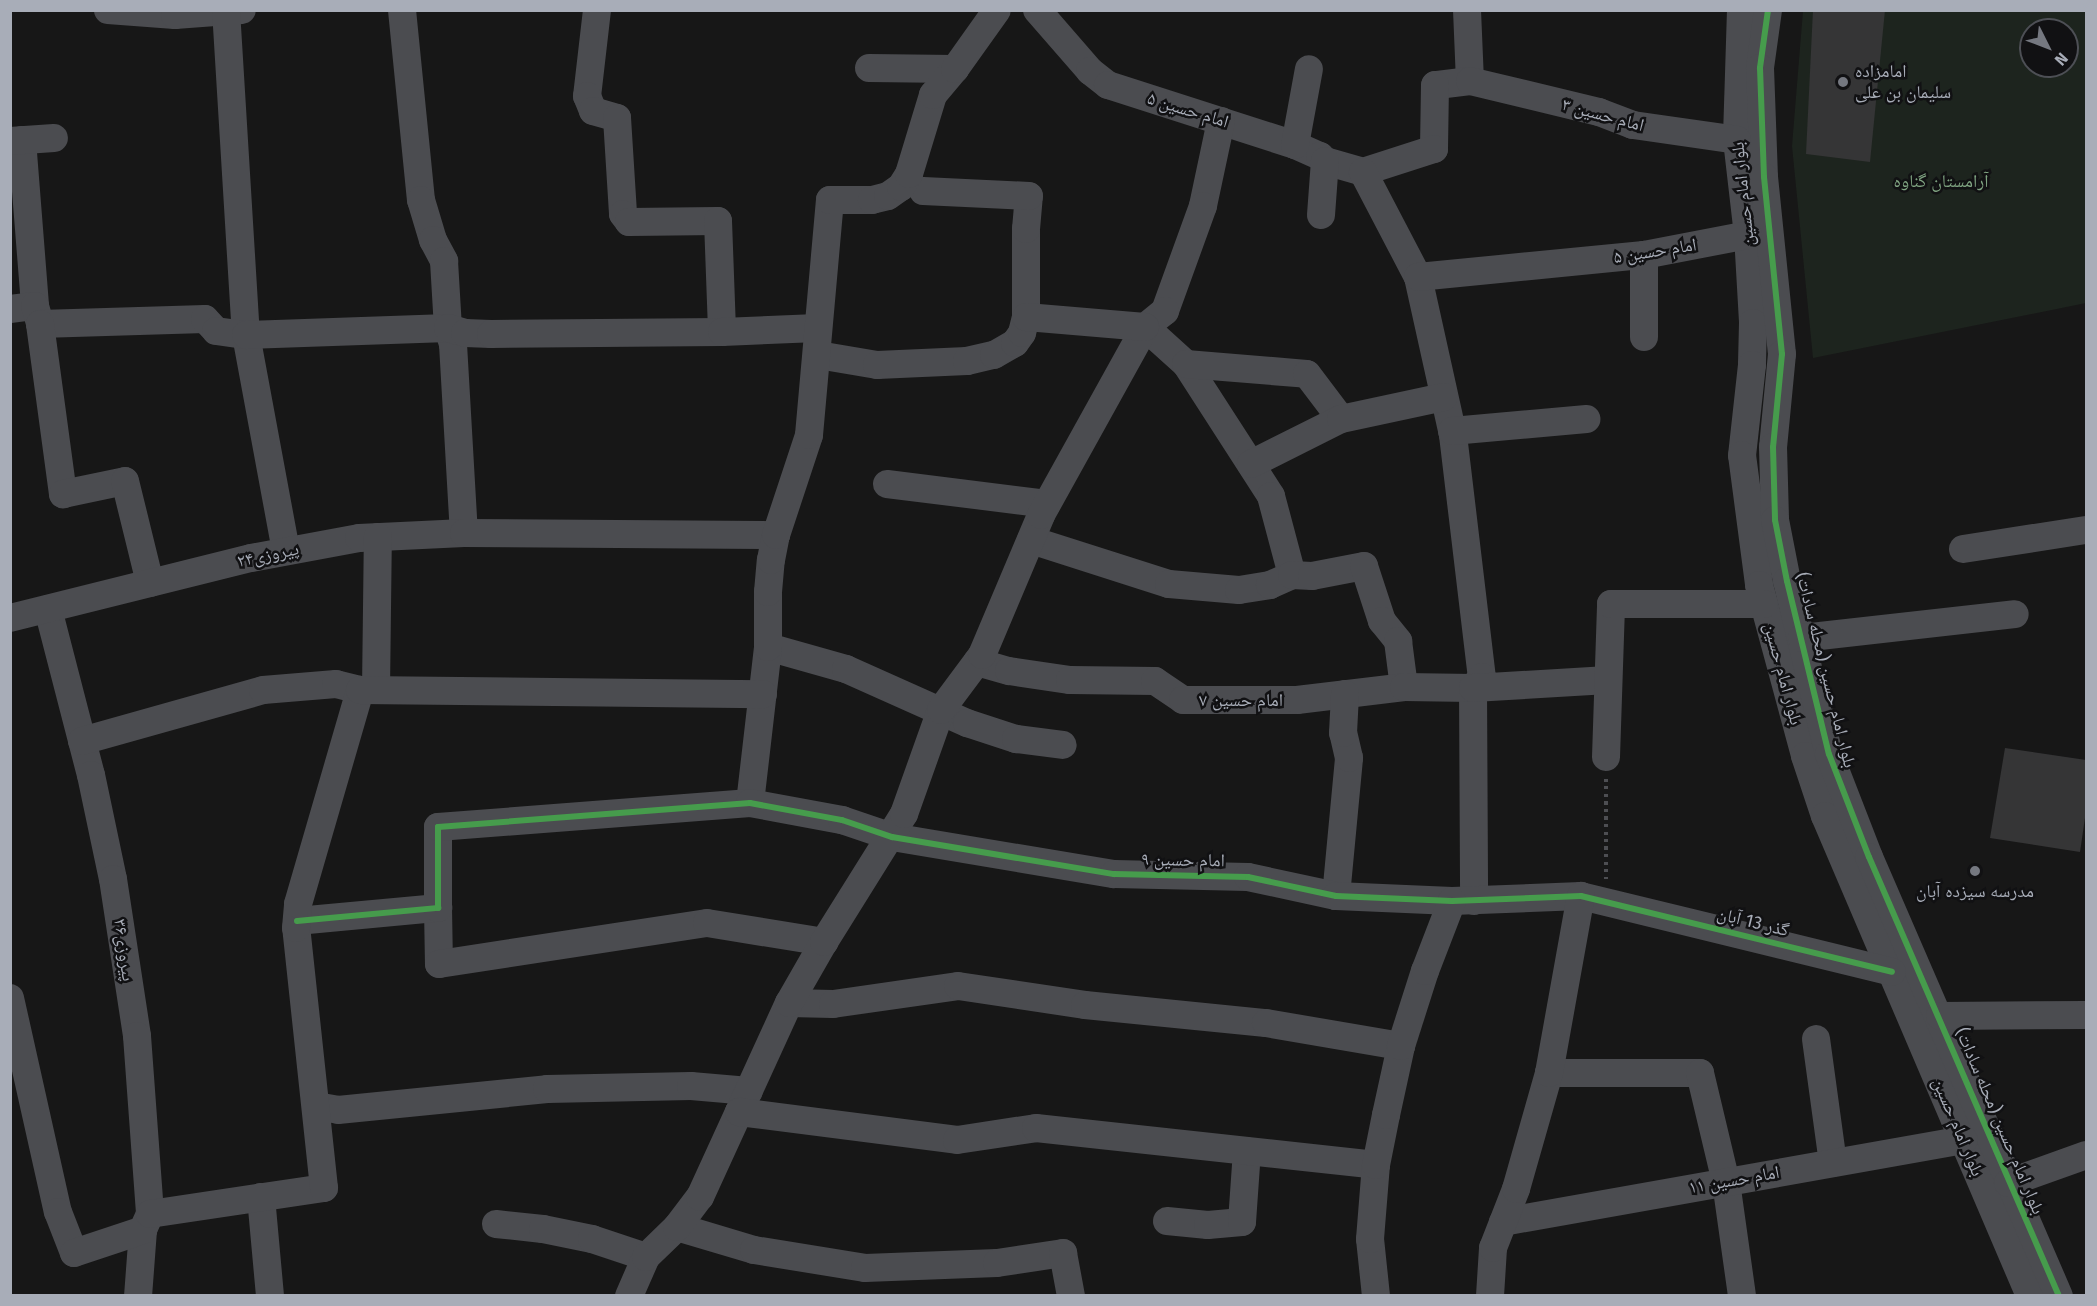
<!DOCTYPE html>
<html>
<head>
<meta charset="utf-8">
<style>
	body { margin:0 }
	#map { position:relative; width:2097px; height:1306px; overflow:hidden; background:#171717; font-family:"Fira Sans","Noto Naskh Arabic",sans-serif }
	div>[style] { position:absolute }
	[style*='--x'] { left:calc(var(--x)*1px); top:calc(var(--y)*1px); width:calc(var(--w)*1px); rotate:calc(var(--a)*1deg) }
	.green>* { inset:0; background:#1d241e }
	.building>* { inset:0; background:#353536 }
	.path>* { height:4px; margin-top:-2px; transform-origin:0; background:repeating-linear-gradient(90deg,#4d4e52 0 3px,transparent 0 7.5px) }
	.minor>* { height:28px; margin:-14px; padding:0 14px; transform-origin:14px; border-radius:14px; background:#4b4c50 }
	.cycleway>* { height:6px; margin:-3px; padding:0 3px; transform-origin:3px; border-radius:3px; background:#469c4c }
	.dots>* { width:16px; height:16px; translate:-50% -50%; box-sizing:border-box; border:3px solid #111113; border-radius:50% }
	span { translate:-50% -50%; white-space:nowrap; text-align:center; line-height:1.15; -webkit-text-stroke:5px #111113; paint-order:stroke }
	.poi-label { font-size:18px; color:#a8adb8 }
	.left { translate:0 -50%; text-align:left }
	.street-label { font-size:18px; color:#a8adb8 }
	.park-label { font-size:18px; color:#7fa381 }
	.frame { position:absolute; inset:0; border:12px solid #a8adb8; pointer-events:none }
	.north { position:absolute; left:2019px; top:18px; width:60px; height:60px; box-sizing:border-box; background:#111113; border:2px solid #4d4f55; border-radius:50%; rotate:132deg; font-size:16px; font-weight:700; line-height:24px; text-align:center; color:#a8adb8 }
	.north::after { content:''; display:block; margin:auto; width:21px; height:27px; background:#757880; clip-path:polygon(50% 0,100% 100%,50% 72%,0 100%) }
</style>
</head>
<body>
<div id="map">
	<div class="green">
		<div style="clip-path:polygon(evenodd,1803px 11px,2086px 11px,2086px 303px,1813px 358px,1792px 146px,1803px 11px,2031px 30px,2067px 30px,2067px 66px,2031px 66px,2031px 30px)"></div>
	</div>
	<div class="building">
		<div style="clip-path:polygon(1813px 10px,1885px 10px,1870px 162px,1806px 154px)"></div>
		<div style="clip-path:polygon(2005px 748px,2086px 760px,2086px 811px,2080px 852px,1990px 838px)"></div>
	</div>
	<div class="path">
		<div style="--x:1606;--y:779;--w:100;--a:90"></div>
	</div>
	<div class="minor">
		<div style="--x:108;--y:10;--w:67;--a:4.3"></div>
		<div style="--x:175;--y:15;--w:67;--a:-4.3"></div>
		<div style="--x:226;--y:10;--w:326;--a:86.5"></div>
		<div style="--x:246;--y:335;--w:219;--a:79.5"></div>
		<div style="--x:402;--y:10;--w:191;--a:84.3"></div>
		<div style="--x:421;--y:200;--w:42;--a:73.3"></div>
		<div style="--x:433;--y:240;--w:24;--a:62"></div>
		<div style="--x:444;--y:261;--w:67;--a:86.6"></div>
		<div style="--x:448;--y:328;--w:17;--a:73"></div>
		<div style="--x:453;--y:344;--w:189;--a:86.7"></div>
		<div style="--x:597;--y:10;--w:87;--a:96.6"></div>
		<div style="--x:587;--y:96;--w:16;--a:68"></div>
		<div style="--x:593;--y:111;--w:25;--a:16"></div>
		<div style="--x:617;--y:118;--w:96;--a:86.4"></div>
		<div style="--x:623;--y:214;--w:10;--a:53"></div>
		<div style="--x:629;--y:222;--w:89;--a:-0.6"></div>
		<div style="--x:718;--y:221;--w:111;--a:87.9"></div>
		<div style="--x:1037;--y:10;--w:81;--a:49"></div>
		<div style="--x:1090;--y:71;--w:23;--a:38"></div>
		<div style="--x:1108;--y:85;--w:196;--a:17.8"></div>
		<div style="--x:1295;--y:145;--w:27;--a:24"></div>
		<div style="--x:1320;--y:156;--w:7;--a:45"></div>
		<div style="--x:1325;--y:161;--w:40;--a:16"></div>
		<div style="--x:1467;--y:10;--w:71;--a:87.6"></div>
		<div style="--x:1470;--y:81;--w:35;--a:173"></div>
		<div style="--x:1435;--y:85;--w:64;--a:90.9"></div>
		<div style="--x:1434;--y:149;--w:75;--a:162.1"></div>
		<div style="--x:1363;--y:172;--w:119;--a:62.4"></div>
		<div style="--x:1418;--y:277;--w:162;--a:77.5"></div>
		<div style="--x:1453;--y:435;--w:244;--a:83.2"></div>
		<div style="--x:1482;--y:677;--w:14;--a:129"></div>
		<div style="--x:1473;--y:688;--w:213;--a:89.7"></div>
		<div style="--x:1741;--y:10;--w:130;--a:91.8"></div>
		<div style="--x:1737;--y:140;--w:96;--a:83.4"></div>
		<div style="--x:1748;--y:235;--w:88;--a:86.7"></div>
		<div style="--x:1753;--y:323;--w:42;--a:91.4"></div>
		<div style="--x:1752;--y:365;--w:91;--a:96.3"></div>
		<div style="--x:1742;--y:455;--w:131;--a:82.5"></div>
		<div style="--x:1759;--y:585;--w:177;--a:74.9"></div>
		<div style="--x:1805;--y:756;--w:63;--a:71.6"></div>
		<div style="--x:1825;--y:816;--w:522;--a:66.87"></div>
		<div style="--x:1768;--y:10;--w:59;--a:97.9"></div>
		<div style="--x:1760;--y:68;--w:109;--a:87.9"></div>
		<div style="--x:1764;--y:177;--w:178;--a:84.2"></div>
		<div style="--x:1782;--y:354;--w:93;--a:95.5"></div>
		<div style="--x:1773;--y:447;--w:73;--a:88.4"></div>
		<div style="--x:1775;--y:520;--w:62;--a:78.9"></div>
		<div style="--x:1787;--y:581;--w:178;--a:76.4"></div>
		<div style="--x:1829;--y:754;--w:110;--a:68.8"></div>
		<div style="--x:1869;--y:857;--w:478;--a:66.6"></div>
		<div style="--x:869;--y:68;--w:86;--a:0.7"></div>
		<div style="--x:1470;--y:81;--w:133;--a:13.5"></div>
		<div style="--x:1599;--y:112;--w:36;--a:21"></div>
		<div style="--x:1633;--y:125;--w:105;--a:8.2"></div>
		<div style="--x:1221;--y:121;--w:87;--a:102"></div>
		<div style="--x:1203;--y:206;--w:112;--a:109.9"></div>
		<div style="--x:1165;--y:311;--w:26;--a:141"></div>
		<div style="--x:1145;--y:327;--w:55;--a:42.1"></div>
		<div style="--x:1186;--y:364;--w:157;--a:57.2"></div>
		<div style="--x:1271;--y:496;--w:82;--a:75.1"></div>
		<div style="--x:22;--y:140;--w:167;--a:85.5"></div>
		<div style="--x:10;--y:141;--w:44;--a:-3.9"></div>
		<div style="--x:1295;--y:145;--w:77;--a:-79.6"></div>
		<div style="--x:1321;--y:215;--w:54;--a:-85.8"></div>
		<div style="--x:1418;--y:277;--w:227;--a:-5.6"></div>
		<div style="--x:1644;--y:255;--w:106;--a:-10.9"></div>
		<div style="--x:10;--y:309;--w:25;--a:-7"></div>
		<div style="--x:35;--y:306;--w:19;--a:74"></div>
		<div style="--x:40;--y:324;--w:165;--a:-1.7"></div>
		<div style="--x:205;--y:319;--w:16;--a:47"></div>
		<div style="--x:216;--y:331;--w:30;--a:8"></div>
		<div style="--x:246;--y:335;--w:202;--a:-2"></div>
		<div style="--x:448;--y:328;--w:18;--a:16"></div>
		<div style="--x:465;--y:333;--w:26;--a:2"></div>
		<div style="--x:491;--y:334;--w:231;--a:-0.5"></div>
		<div style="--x:722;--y:332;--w:95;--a:-2.4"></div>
		<div style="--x:40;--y:324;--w:172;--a:82.3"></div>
		<div style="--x:63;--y:494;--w:63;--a:-11.8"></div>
		<div style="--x:125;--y:481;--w:105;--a:76.2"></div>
		<div style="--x:1644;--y:337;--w:82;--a:-90"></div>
		<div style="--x:818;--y:355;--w:60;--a:9.6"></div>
		<div style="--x:877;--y:365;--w:90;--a:-2.5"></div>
		<div style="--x:967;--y:361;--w:28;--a:-13"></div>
		<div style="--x:994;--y:355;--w:24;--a:-30"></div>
		<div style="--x:1015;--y:343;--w:12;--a:-55"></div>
		<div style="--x:1022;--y:333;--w:16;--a:-76"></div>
		<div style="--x:1026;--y:317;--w:88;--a:-90"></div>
		<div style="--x:1026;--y:229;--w:33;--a:-85"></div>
		<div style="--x:1029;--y:196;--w:106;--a:-177.3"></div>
		<div style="--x:1186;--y:364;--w:121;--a:4.7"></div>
		<div style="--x:1307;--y:374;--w:56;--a:52.9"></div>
		<div style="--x:1452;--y:431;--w:135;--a:-5.1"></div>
		<div style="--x:1251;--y:464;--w:101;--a:-26.6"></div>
		<div style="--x:1341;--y:419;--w:105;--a:-12.1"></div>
		<div style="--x:887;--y:484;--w:161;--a:7.1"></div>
		<div style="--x:1031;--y:540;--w:145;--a:17.7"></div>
		<div style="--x:1169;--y:584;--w:70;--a:4.9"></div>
		<div style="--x:1239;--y:590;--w:31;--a:-9"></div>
		<div style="--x:1270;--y:585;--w:24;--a:-24"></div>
		<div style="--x:1292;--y:575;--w:20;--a:3"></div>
		<div style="--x:1312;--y:576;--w:53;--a:-10.9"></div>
		<div style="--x:1364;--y:566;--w:58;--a:71.9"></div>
		<div style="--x:1382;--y:621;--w:26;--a:51"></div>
		<div style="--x:1398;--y:641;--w:46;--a:82.6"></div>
		<div style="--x:1963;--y:549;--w:124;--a:-8.8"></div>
		<div style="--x:48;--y:609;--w:171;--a:75.5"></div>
		<div style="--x:91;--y:775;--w:106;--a:78.1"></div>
		<div style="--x:113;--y:879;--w:159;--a:81.3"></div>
		<div style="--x:137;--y:1036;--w:178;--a:85.8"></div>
		<div style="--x:150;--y:1214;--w:17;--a:114"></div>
		<div style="--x:143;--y:1230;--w:66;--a:94.3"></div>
		<div style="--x:10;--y:618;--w:248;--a:-14"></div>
		<div style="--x:251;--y:558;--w:110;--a:-10.5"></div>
		<div style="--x:359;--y:538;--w:105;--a:-2.7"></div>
		<div style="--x:464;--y:533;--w:312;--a:0.4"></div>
		<div style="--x:1802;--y:638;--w:214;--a:-6.4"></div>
		<div style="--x:768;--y:647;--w:81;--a:15.8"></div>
		<div style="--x:846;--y:669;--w:133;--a:24.1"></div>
		<div style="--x:967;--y:723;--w:52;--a:18.1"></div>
		<div style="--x:1016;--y:739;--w:47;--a:7.3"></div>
		<div style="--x:977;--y:662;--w:33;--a:16"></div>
		<div style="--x:1009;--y:671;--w:62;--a:8.4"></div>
		<div style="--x:1070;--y:680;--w:85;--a:0.7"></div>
		<div style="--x:1155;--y:681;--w:34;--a:34"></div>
		<div style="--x:1183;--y:700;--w:114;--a:0"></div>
		<div style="--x:1297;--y:700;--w:108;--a:-6.9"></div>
		<div style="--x:1404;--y:687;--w:69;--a:0.8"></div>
		<div style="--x:1473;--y:688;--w:135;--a:-3.4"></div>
		<div style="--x:376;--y:690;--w:153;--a:-89.3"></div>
		<div style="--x:82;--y:741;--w:188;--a:-15.7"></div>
		<div style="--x:263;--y:690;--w:73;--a:-4.7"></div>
		<div style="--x:336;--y:684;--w:25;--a:14"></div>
		<div style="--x:1606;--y:757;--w:153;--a:-88.1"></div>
		<div style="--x:1611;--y:604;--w:153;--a:0"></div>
		<div style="--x:750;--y:803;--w:157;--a:-83.4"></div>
		<div style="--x:768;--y:647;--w:55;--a:-90"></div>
		<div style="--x:768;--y:592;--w:32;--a:-85"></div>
		<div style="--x:771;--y:560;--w:25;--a:-79"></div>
		<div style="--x:776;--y:535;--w:105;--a:-71.7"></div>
		<div style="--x:809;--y:435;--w:236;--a:-84.9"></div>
		<div style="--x:830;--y:200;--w:42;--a:0"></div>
		<div style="--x:872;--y:200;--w:16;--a:-14"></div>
		<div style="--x:888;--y:196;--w:16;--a:-35"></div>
		<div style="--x:901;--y:187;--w:15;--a:-58"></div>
		<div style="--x:909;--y:174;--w:83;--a:-73.1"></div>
		<div style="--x:933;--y:95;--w:34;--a:-50"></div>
		<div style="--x:955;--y:69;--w:72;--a:-54.6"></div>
		<div style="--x:1336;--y:896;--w:139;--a:-84.6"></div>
		<div style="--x:1349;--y:758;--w:26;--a:-103"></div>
		<div style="--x:1343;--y:733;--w:39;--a:-87"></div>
		<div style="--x:438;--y:908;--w:56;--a:89"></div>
		<div style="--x:439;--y:964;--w:271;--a:-8.7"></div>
		<div style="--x:707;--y:923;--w:119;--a:9.2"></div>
		<div style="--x:297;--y:921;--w:142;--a:-5.3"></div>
		<div style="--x:438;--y:908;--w:81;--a:-90"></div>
		<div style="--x:438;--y:827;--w:313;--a:-4.4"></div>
		<div style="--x:750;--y:803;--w:94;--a:10.5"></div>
		<div style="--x:842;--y:820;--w:53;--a:18.8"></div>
		<div style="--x:892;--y:837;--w:225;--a:9.5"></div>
		<div style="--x:1114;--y:874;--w:134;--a:1.3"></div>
		<div style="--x:1248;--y:877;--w:90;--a:12.2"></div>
		<div style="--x:1336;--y:896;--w:116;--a:2.5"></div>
		<div style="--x:1452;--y:901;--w:129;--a:-2.2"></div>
		<div style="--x:1581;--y:896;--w:320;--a:13.7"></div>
		<div style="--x:10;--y:998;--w:219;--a:77.4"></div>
		<div style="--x:58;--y:1212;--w:44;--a:68.7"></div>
		<div style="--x:74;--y:1253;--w:73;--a:-18.4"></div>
		<div style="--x:789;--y:1003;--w:44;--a:1.3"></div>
		<div style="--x:833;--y:1004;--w:126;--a:-8.2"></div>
		<div style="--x:958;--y:986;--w:128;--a:8.5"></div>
		<div style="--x:1085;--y:1005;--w:182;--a:5.7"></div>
		<div style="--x:1266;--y:1023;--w:137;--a:9.7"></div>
		<div style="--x:1940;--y:1016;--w:146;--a:-0.4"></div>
		<div style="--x:1816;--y:1039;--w:125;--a:82.2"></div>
		<div style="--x:1549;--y:1073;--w:151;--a:0"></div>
		<div style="--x:1700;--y:1073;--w:112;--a:76.6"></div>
		<div style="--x:1726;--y:1182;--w:115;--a:82"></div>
		<div style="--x:316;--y:1106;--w:22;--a:10"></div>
		<div style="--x:338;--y:1110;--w:210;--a:-5.7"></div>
		<div style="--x:547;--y:1089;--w:144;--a:-1.2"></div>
		<div style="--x:691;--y:1086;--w:58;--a:4.9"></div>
		<div style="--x:739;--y:1112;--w:120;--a:-65.4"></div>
		<div style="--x:789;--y:1003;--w:70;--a:-60.2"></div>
		<div style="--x:824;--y:942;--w:151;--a:-58"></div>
		<div style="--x:904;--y:814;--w:110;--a:-70.4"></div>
		<div style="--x:941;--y:710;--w:69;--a:-53.3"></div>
		<div style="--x:982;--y:655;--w:152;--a:-67.1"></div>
		<div style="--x:1041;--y:515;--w:215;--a:-61"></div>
		<div style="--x:1145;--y:327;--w:119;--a:-175.2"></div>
		<div style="--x:2008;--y:1183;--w:83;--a:-19.7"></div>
		<div style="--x:261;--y:1197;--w:99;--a:84.8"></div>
		<div style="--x:150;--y:1214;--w:176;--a:-8.5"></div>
		<div style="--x:324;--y:1188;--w:262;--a:-96.1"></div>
		<div style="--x:296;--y:928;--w:24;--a:-85"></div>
		<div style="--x:298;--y:904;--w:223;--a:-73.8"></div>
		<div style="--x:360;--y:690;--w:403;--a:0.6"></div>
		<div style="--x:1167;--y:1221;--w:41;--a:5.6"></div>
		<div style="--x:1208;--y:1225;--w:34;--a:-5"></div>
		<div style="--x:1242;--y:1222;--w:71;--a:-86"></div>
		<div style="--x:1503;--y:1222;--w:468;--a:-10.1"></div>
		<div style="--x:496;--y:1224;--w:47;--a:6.1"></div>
		<div style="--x:543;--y:1229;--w:50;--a:11.5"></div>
		<div style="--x:592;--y:1239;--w:57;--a:18.4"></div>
		<div style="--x:677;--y:1227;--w:80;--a:16.6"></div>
		<div style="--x:754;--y:1250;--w:112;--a:9.2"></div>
		<div style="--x:865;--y:1268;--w:132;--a:-2.2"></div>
		<div style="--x:997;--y:1263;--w:67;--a:-8.6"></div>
		<div style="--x:1063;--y:1253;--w:44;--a:79.5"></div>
		<div style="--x:629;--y:1296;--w:43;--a:-66.4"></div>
		<div style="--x:646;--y:1257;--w:43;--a:-44.1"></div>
		<div style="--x:677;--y:1227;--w:38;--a:-53"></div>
		<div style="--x:700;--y:1197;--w:94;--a:-65.4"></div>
		<div style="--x:739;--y:1112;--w:220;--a:7.3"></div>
		<div style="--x:957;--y:1140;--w:80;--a:-8.6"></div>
		<div style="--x:1036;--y:1128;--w:342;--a:6.2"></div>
		<div style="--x:1376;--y:1296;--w:57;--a:-96"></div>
		<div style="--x:1370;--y:1239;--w:74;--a:-85.4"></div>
		<div style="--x:1376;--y:1165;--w:51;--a:-78.7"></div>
		<div style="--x:1386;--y:1115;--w:71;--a:-77.7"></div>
		<div style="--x:1401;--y:1046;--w:79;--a:-72.3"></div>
		<div style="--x:1425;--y:971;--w:75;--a:-68.9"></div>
		<div style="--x:1490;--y:1296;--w:48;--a:-86.4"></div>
		<div style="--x:1493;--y:1248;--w:63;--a:-68.7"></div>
		<div style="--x:1516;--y:1189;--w:121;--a:-74.1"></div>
		<div style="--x:1549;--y:1073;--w:180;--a:-79.8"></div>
	</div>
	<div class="cycleway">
		<div style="--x:1768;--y:10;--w:59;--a:97.9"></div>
		<div style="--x:1760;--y:68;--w:109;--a:87.9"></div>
		<div style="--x:1764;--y:177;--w:178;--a:84.2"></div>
		<div style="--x:1782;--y:354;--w:93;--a:95.5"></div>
		<div style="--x:1773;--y:447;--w:73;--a:88.4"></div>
		<div style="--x:1775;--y:520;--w:62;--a:78.9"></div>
		<div style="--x:1787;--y:581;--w:178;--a:76.4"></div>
		<div style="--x:1829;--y:754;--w:110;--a:68.8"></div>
		<div style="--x:1869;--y:857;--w:478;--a:66.6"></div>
		<div style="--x:297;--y:921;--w:142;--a:-5.3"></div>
		<div style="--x:438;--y:908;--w:81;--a:-90"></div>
		<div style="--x:438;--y:827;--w:313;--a:-4.4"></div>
		<div style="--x:750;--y:803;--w:94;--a:10.5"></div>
		<div style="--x:842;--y:820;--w:53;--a:18.8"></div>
		<div style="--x:892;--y:837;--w:225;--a:9.5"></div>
		<div style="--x:1114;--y:874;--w:134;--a:1.3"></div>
		<div style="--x:1248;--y:877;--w:90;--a:12.2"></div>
		<div style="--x:1336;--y:896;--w:116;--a:2.5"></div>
		<div style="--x:1452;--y:901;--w:129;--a:-2.2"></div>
		<div style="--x:1581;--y:896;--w:320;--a:13.7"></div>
	</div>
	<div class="dots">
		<div style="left:1843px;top:82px;background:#757880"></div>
		<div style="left:1975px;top:871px;background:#757880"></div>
	</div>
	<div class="poi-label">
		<span class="left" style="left:1855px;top:82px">امامزاده<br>سلیمان بن علی</span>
		<span style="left:1975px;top:891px">مدرسه سیزده آبان</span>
	</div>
	<div class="street-label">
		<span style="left:1188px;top:110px;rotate:17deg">امام حسین ۵</span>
		<span style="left:1603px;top:115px;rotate:15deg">امام حسین ۳</span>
		<span style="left:1743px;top:194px;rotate:-96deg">بلوار امام حسین</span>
		<span style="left:1655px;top:251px;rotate:-9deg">امام حسین ۵</span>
		<span style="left:268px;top:555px;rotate:-12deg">پیروزی۲۴</span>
		<span style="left:1826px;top:670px;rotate:76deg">بلوار امام حسین (محله سادات)</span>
		<span style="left:1783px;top:674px;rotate:75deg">بلوار امام حسین</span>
		<span style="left:1241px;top:700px">امام حسین ۷</span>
		<span style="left:1183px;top:860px;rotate:1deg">امام حسین ۹</span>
		<span style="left:1753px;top:922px;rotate:14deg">گذر 13 آبان</span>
		<span style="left:124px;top:950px;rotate:82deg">پیروزی۳۶</span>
		<span style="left:2000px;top:1121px;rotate:67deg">بلوار امام حسین (محله سادات)</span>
		<span style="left:1958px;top:1127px;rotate:67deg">بلوار امام حسین</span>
		<span style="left:1734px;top:1180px;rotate:-10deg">امام حسین ۱۱</span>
	</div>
	<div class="park-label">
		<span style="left:1941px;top:181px">آرامستان گناوه</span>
	</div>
	<div class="frame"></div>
	<div class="north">N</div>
</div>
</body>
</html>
